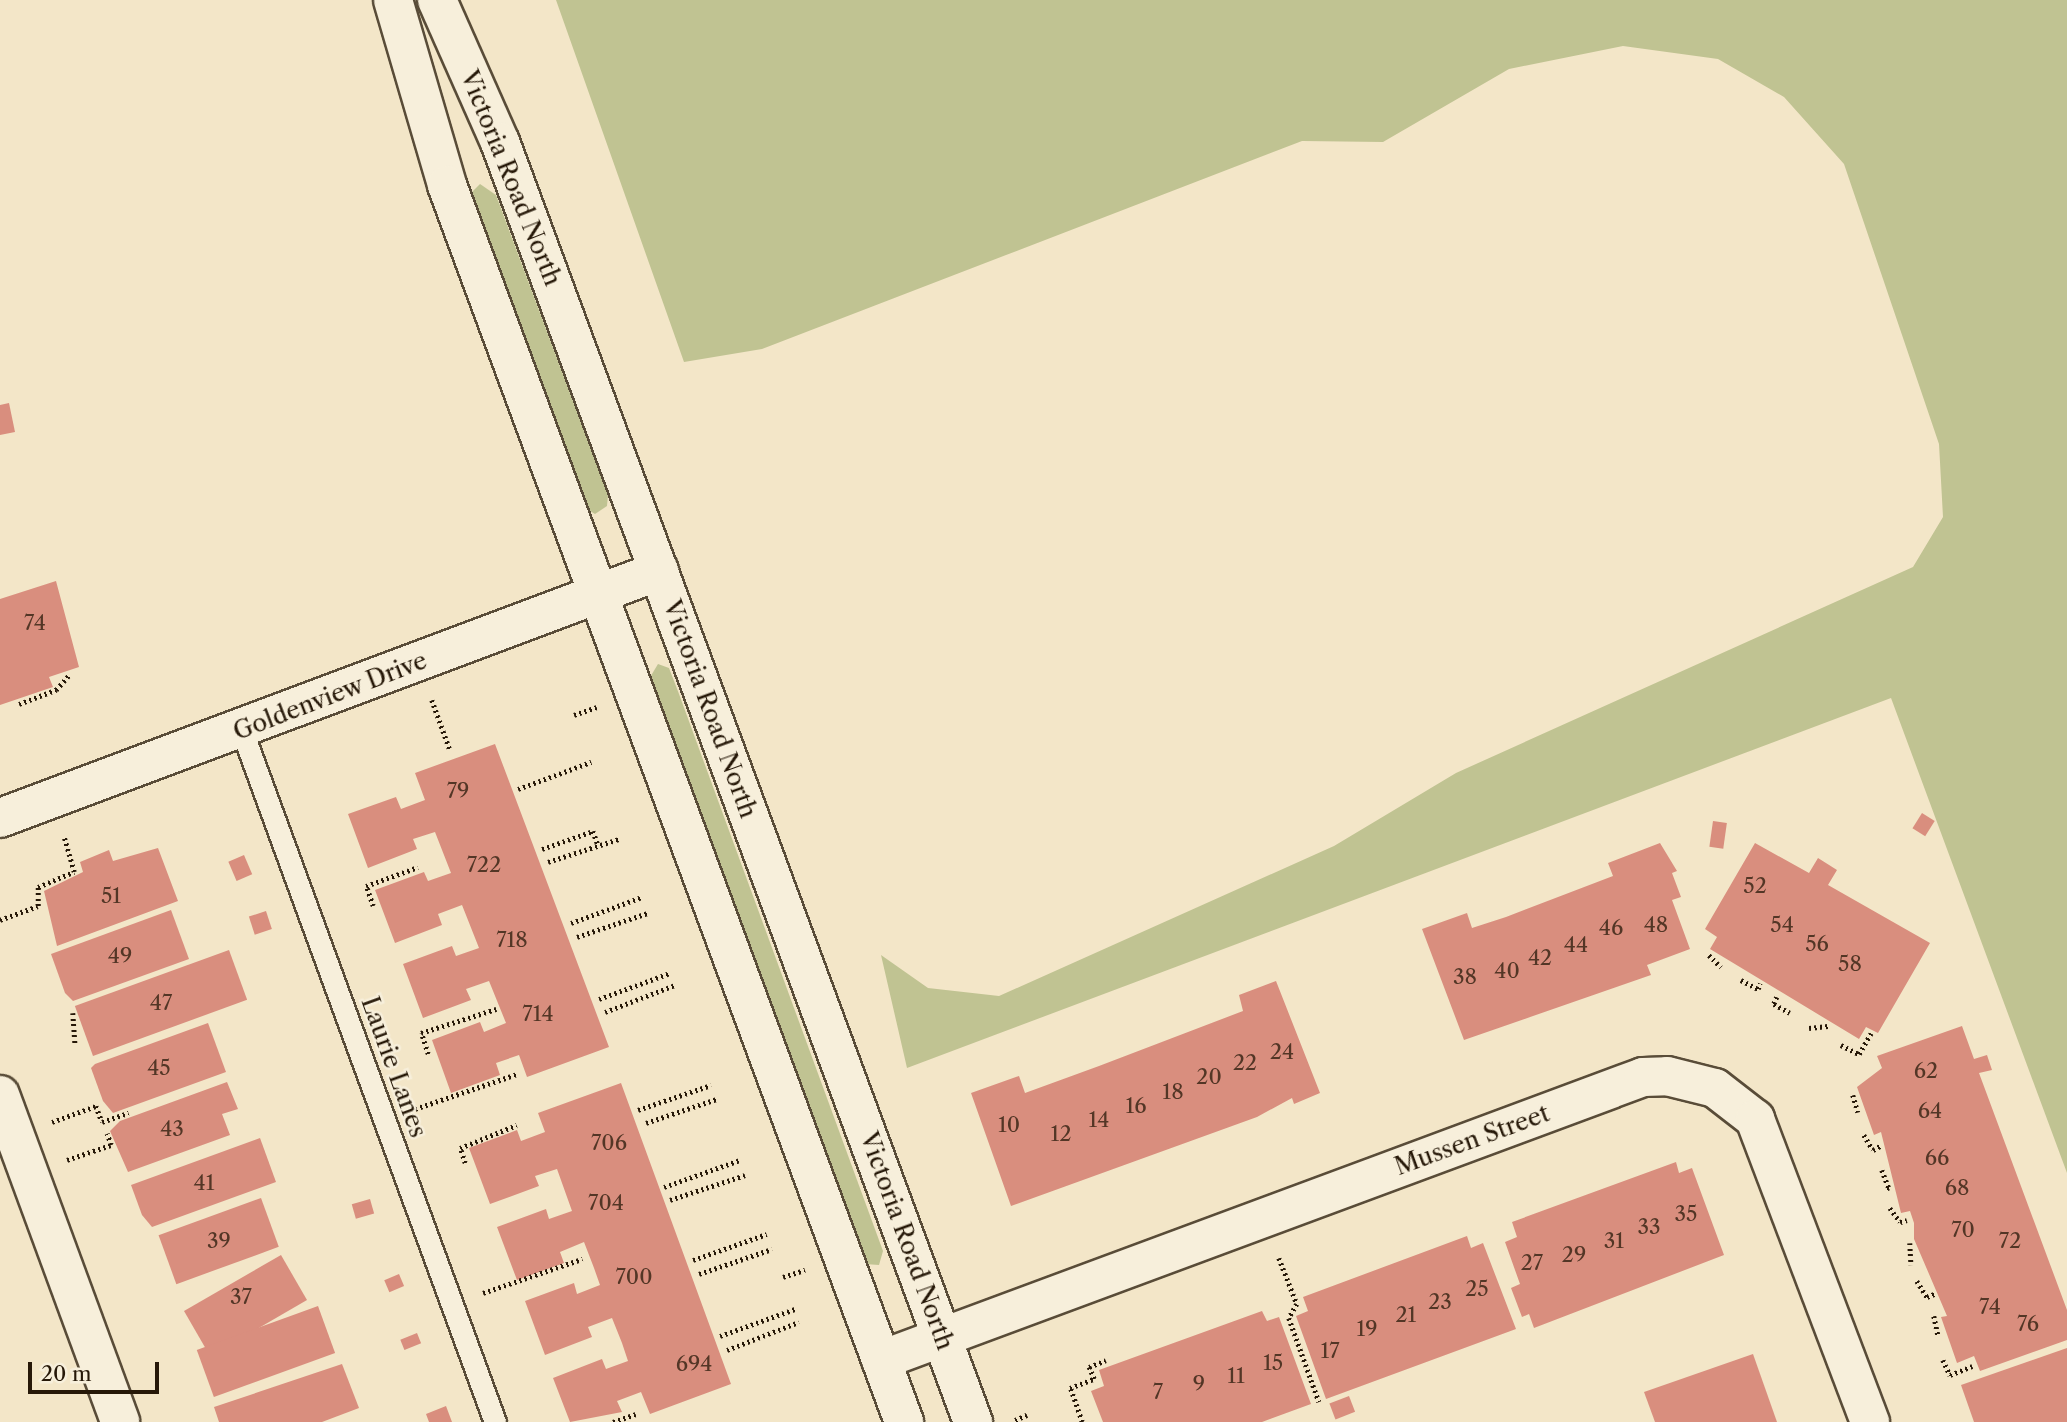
<!DOCTYPE html>
<html>
<head>
<meta charset="utf-8">
<style>
	body { margin:0 }
	#map { position:relative; width:2067px; height:1422px; overflow:hidden; background:#f3e6c8; font-family:"Libre Caslon Text",serif }
	div>[style] { position:absolute }
	[style*='--x'] { left:calc(var(--x)*1px); top:calc(var(--y)*1px); width:calc(var(--w)*1px); rotate:calc(var(--a)*1deg) }
	.green>* { inset:0; background:#c0c392 }
	.building>* { inset:0; background:#d98e7e; transform-origin:0 0 }
	.path>* { height:4.5px; margin-top:-2.25px; transform-origin:0; background:repeating-linear-gradient(90deg,#261808 0 2px,transparent 0 5.5px) }
	.roads { filter:drop-shadow(2px 0 #594c38) drop-shadow(-2px 0 #594c38) drop-shadow(0 2px #594c38) drop-shadow(0 -2px #594c38) }
	.lane>* { height:21px; margin:-10.5px; padding:0 10.5px; transform-origin:10.5px; border-radius:10.5px; background:#f7efdb }
	.street>* { height:38px; margin:-19px; padding:0 19px; transform-origin:19px; border-radius:19px; background:#f7efdb }
	.secondary>* { height:38px; margin:-19px; padding:0 19px; transform-origin:19px; border-radius:19px; background:#f7efdb }
	span { translate:-50% -50%; white-space:nowrap; text-align:center; line-height:1.15; -webkit-text-stroke:5px #f7efdb; paint-order:stroke }
	.number-label { font-size:21px; color:#533626 }
	.number-label span { -webkit-text-stroke-width:0 }
	.street-label { font-size:24px; color:#261808 }
	.scale { position:absolute; left:28px; top:1362px; width:131px; height:32px; box-sizing:border-box; border:4px solid #261808; border-top:0; padding-left:9px; font-size:21px; line-height:24px; white-space:nowrap; color:#261808; -webkit-text-stroke:5px #f7efdb; paint-order:stroke }
</style>
</head>
<body>
<div id="map">
	<div class="green">
		<div style="clip-path:polygon(556px 0,2067px 0,2067px 1173px,1891px 698px,907px 1068px,881px 955px,928px 988px,999px 996px,1334px 846px,1456px 773px,1913px 567px,1943px 517px,1939px 444px,1844px 164px,1784px 97px,1718px 59px,1623px 46px,1509px 69px,1383px 142px,1302px 141px,762px 349px,684px 362px)"></div>
		<div style="clip-path:polygon(480px 184px,496px 195px,608px 495px,607px 506px,595px 514px,587px 509px,473px 202px,471px 193px)"></div>
		<div style="clip-path:polygon(658px 664px,669px 668px,679px 694px,883px 1251px,879px 1265px,865px 1264px,649px 679px)"></div>
	</div>
	<div class="building">
		<div style="clip-path:polygon(9px 403px,15px 432px,0 435px,0 405px)"></div>
		<div style="clip-path:polygon(56px 581px,79px 667px,49px 677px,53px 687px,0 705px,0 599px)"></div>
		<div style="clip-path:polygon(495px 744px,609px 1047px,527px 1077px,519px 1055px,496px 1063px,500px 1075px,451px 1093px,432px 1040px,480px 1022px,484px 1032px,506px 1023px,489px 981px,466px 989px,471px 1000px,423px 1018px,403px 964px,452px 946px,456px 956px,479px 948px,462px 905px,438px 914px,442px 925px,395px 943px,375px 890px,424px 872px,428px 881px,451px 873px,435px 832px,413px 839px,417px 849px,368px 868px,348px 814px,396px 797px,401px 809px,425px 800px,415px 773px)"></div>
		<div style="left:1922px;top:813px;width:15px;height:18px;rotate:32deg"></div>
		<div style="left:1713px;top:821px;width:14px;height:26px;rotate:8deg"></div>
		<div style="clip-path:polygon(1660px 843px,1677px 871px,1672px 873px,1681px 897px,1672px 900px,1690px 949px,1647px 965px,1651px 975px,1464px 1040px,1422px 929px,1467px 913px,1472px 928px,1506px 917px,1613px 876px,1608px 863px)"></div>
		<div style="clip-path:polygon(1755px 843px,1809px 873px,1818px 858px,1837px 870px,1828px 885px,1930px 943px,1878px 1033px,1866px 1027px,1859px 1039px,1710px 949px,1717px 937px,1705px 929px)"></div>
		<div style="clip-path:polygon(158px 848px,178px 901px,57px 946px,44px 891px,83px 872px,80px 862px,109px 850px,113px 861px)"></div>
		<div style="left:244px;top:855px;width:21px;height:17px;rotate:67deg"></div>
		<div style="clip-path:polygon(171px 910px,189px 959px,73px 1001px,65px 993px,51px 954px)"></div>
		<div style="left:266px;top:911px;width:19px;height:18px;rotate:72deg"></div>
		<div style="left:229px;top:950px;width:53px;height:164px;rotate:70deg"></div>
		<div style="clip-path:polygon(1276px 981px,1320px 1093px,1294px 1104px,1292px 1098px,1257px 1117px,1011px 1206px,971px 1093px,1019px 1076px,1025px 1093px,1099px 1066px,1243px 1011px,1239px 995px)"></div>
		<div style="clip-path:polygon(208px 1023px,226px 1072px,113px 1113px,103px 1101px,91px 1068px,95px 1064px)"></div>
		<div style="clip-path:polygon(1962px 1026px,1974px 1059px,1987px 1055px,1992px 1070px,1979px 1073px,2067px 1310px,2067px 1340px,1980px 1371px,1974px 1356px,1957px 1363px,1941px 1317px,1947px 1316px,1914px 1239px,1914px 1223px,1910px 1211px,1901px 1213px,1881px 1132px,1874px 1135px,1857px 1087px,1882px 1068px,1877px 1056px)"></div>
		<div style="clip-path:polygon(227px 1082px,238px 1109px,222px 1114px,230px 1135px,128px 1172px,110px 1131px,120px 1121px)"></div>
		<div style="clip-path:polygon(621px 1083px,731px 1384px,650px 1414px,641px 1392px,617px 1401px,622px 1412px,570px 1422px,553px 1378px,602px 1359px,606px 1369px,628px 1361px,622px 1343px,612px 1318px,588px 1327px,592px 1337px,545px 1355px,525px 1301px,574px 1283px,577px 1294px,600px 1285px,594px 1268px,584px 1242px,560px 1252px,564px 1263px,517px 1280px,497px 1227px,546px 1209px,549px 1219px,572px 1211px,557px 1169px,535px 1176px,539px 1186px,490px 1204px,469px 1148px,517px 1130px,521px 1141px,545px 1132px,538px 1113px)"></div>
		<div style="clip-path:polygon(260px 1138px,276px 1182px,152px 1227px,142px 1215px,131px 1185px)"></div>
		<div style="clip-path:polygon(1676px 1162px,1679px 1173px,1692px 1168px,1724px 1255px,1534px 1328px,1529px 1314px,1522px 1317px,1511px 1288px,1520px 1284px,1505px 1242px,1517px 1237px,1512px 1222px)"></div>
		<div style="left:261px;top:1198px;width:52px;height:109px;rotate:70deg"></div>
		<div style="left:370px;top:1199px;width:15px;height:19px;rotate:74deg"></div>
		<div style="clip-path:polygon(1467px 1236px,1471px 1248px,1483px 1243px,1516px 1329px,1326px 1399px,1296px 1316px,1308px 1311px,1303px 1297px)"></div>
		<div style="left:281px;top:1255px;width:52px;height:112px;rotate:60deg"></div>
		<div style="left:399px;top:1274px;width:13px;height:16px;rotate:67deg"></div>
		<div style="left:318px;top:1306px;width:50px;height:129px;rotate:70deg"></div>
		<div style="clip-path:polygon(1262px 1311px,1267px 1321px,1279px 1317px,1311px 1404px,1262px 1422px,1103px 1422px,1091px 1391px,1104px 1386px,1099px 1370px)"></div>
		<div style="left:417px;top:1333px;width:11px;height:18px;rotate:68deg"></div>
		<div style="clip-path:polygon(2067px 1348px,2067px 1422px,1974px 1422px,1961px 1385px)"></div>
		<div style="clip-path:polygon(1753px 1354px,1777px 1422px,1655px 1422px,1644px 1392px)"></div>
		<div style="clip-path:polygon(342px 1364px,359px 1408px,322px 1422px,219px 1422px,214px 1407px)"></div>
		<div style="left:1349px;top:1396px;width:17px;height:21px;rotate:69deg"></div>
		<div style="clip-path:polygon(446px 1406px,452px 1422px,429px 1422px,426px 1414px)"></div>
	</div>
	<div class="path">
		<div style="--x:432;--y:700;--w:53;--a:70.2"></div>
		<div style="--x:19;--y:704;--w:40;--a:-21"></div>
		<div style="--x:56;--y:690;--w:20;--a:-49"></div>
		<div style="--x:574;--y:715;--w:24;--a:-19"></div>
		<div style="--x:518;--y:789;--w:78;--a:-20.3"></div>
		<div style="--x:542;--y:849;--w:54;--a:-19.4"></div>
		<div style="--x:593;--y:831;--w:15;--a:70"></div>
		<div style="--x:548;--y:862;--w:75;--a:-17.9"></div>
		<div style="--x:373;--y:906;--w:21;--a:-109"></div>
		<div style="--x:366;--y:886;--w:55;--a:-20.1"></div>
		<div style="--x:0;--y:920;--w:40;--a:-20.2"></div>
		<div style="--x:38;--y:906;--w:19;--a:-90"></div>
		<div style="--x:38;--y:887;--w:39;--a:-23"></div>
		<div style="--x:74;--y:872;--w:37;--a:-106"></div>
		<div style="--x:571;--y:923;--w:76;--a:-20.1"></div>
		<div style="--x:577;--y:937;--w:75;--a:-18.7"></div>
		<div style="--x:1709;--y:955;--w:17;--a:45"></div>
		<div style="--x:1741;--y:980;--w:19;--a:28"></div>
		<div style="--x:1758;--y:989;--w:6;--a:-72"></div>
		<div style="--x:1777;--y:997;--w:8;--a:113"></div>
		<div style="--x:1774;--y:1004;--w:18;--a:29"></div>
		<div style="--x:599;--y:999;--w:76;--a:-20.1"></div>
		<div style="--x:605;--y:1012;--w:75;--a:-21.1"></div>
		<div style="--x:73;--y:1013;--w:32;--a:86"></div>
		<div style="--x:1809;--y:1028;--w:19;--a:-6"></div>
		<div style="--x:1841;--y:1045;--w:20;--a:27"></div>
		<div style="--x:1859;--y:1054;--w:24;--a:-60"></div>
		<div style="--x:428;--y:1054;--w:22;--a:-108"></div>
		<div style="--x:421;--y:1033;--w:79;--a:-17.7"></div>
		<div style="--x:1853;--y:1095;--w:18;--a:74"></div>
		<div style="--x:415;--y:1109;--w:108;--a:-18.9"></div>
		<div style="--x:638;--y:1110;--w:77;--a:-18.9"></div>
		<div style="--x:52;--y:1122;--w:47;--a:-20"></div>
		<div style="--x:96;--y:1106;--w:17;--a:69"></div>
		<div style="--x:102;--y:1122;--w:28;--a:-19"></div>
		<div style="--x:646;--y:1123;--w:75;--a:-18.7"></div>
		<div style="--x:1864;--y:1135;--w:17;--a:59"></div>
		<div style="--x:1873;--y:1150;--w:8;--a:-30"></div>
		<div style="--x:67;--y:1160;--w:46;--a:-18.8"></div>
		<div style="--x:111;--y:1145;--w:12;--a:-110"></div>
		<div style="--x:465;--y:1163;--w:16;--a:-108"></div>
		<div style="--x:460;--y:1148;--w:61;--a:-22"></div>
		<div style="--x:1882;--y:1170;--w:19;--a:69"></div>
		<div style="--x:1889;--y:1188;--w:5;--a:158"></div>
		<div style="--x:664;--y:1187;--w:81;--a:-19.6"></div>
		<div style="--x:670;--y:1200;--w:79;--a:-18.4"></div>
		<div style="--x:1890;--y:1208;--w:17;--a:54"></div>
		<div style="--x:1900;--y:1222;--w:7;--a:-16"></div>
		<div style="--x:1910;--y:1243;--w:22;--a:87"></div>
		<div style="--x:1279;--y:1258;--w:49;--a:68.6"></div>
		<div style="--x:1297;--y:1304;--w:16;--a:120"></div>
		<div style="--x:1289;--y:1318;--w:89;--a:70.3"></div>
		<div style="--x:693;--y:1260;--w:78;--a:-19.4"></div>
		<div style="--x:699;--y:1274;--w:77;--a:-18.9"></div>
		<div style="--x:783;--y:1277;--w:23;--a:-18"></div>
		<div style="--x:1917;--y:1281;--w:19;--a:58"></div>
		<div style="--x:1927;--y:1297;--w:8;--a:-23"></div>
		<div style="--x:483;--y:1293;--w:105;--a:-19"></div>
		<div style="--x:1934;--y:1316;--w:19;--a:78"></div>
		<div style="--x:720;--y:1336;--w:80;--a:-19.8"></div>
		<div style="--x:727;--y:1350;--w:77;--a:-21.3"></div>
		<div style="--x:1943;--y:1360;--w:17;--a:65"></div>
		<div style="--x:1950;--y:1375;--w:24;--a:-22"></div>
		<div style="--x:1015;--y:1420;--w:13;--a:-23"></div>
		<div style="--x:613;--y:1422;--w:24;--a:-19"></div>
		<div style="--x:1082;--y:1422;--w:36;--a:-109"></div>
		<div style="--x:1070;--y:1388;--w:26;--a:-21"></div>
		<div style="--x:1094;--y:1379;--w:13;--a:-113"></div>
		<div style="--x:1089;--y:1367;--w:18;--a:-22"></div>
	</div>
	<div class="roads">
		<div class="lane">
			<div style="--x:242;--y:731;--w:736;--a:69.89"></div>
		</div>
		<div class="street">
			<div style="--x:0;--y:818;--w:704;--a:-20.55"></div>
			<div style="--x:0;--y:1095;--w:348;--a:69.8"></div>
			<div style="--x:881;--y:1360;--w:813;--a:-20.37"></div>
			<div style="--x:1643;--y:1077;--w:24;--a:-2"></div>
			<div style="--x:1667;--y:1076;--w:49;--a:14"></div>
			<div style="--x:1715;--y:1088;--w:51;--a:37.8"></div>
			<div style="--x:1755;--y:1119;--w:324;--a:69.2"></div>
		</div>
		<div class="secondary">
			<div style="--x:393;--y:0;--w:193;--a:73.7"></div>
			<div style="--x:447;--y:185;--w:1319;--a:69.72"></div>
			<div style="--x:437;--y:0;--w:155;--a:66.1"></div>
			<div style="--x:500;--y:142;--w:1365;--a:69.72"></div>
		</div>
	</div>
	<div class="number-label">
		<span style="left:35px;top:623px">74</span>
		<span style="left:458px;top:791px">79</span>
		<span style="left:484px;top:865px">722</span>
		<span style="left:1755px;top:886px">52</span>
		<span style="left:111px;top:896px">51</span>
		<span style="left:1656px;top:925px">48</span>
		<span style="left:1782px;top:925px">54</span>
		<span style="left:1611px;top:928px">46</span>
		<span style="left:512px;top:940px">718</span>
		<span style="left:1817px;top:944px">56</span>
		<span style="left:1576px;top:945px">44</span>
		<span style="left:120px;top:956px">49</span>
		<span style="left:1540px;top:958px">42</span>
		<span style="left:1850px;top:964px">58</span>
		<span style="left:1507px;top:971px">40</span>
		<span style="left:1465px;top:977px">38</span>
		<span style="left:161px;top:1003px">47</span>
		<span style="left:538px;top:1014px">714</span>
		<span style="left:1282px;top:1052px">24</span>
		<span style="left:1245px;top:1063px">22</span>
		<span style="left:159px;top:1068px">45</span>
		<span style="left:1926px;top:1071px">62</span>
		<span style="left:1209px;top:1077px">20</span>
		<span style="left:1173px;top:1092px">18</span>
		<span style="left:1136px;top:1106px">16</span>
		<span style="left:1930px;top:1111px">64</span>
		<span style="left:1099px;top:1120px">14</span>
		<span style="left:1009px;top:1125px">10</span>
		<span style="left:172px;top:1129px">43</span>
		<span style="left:1061px;top:1134px">12</span>
		<span style="left:609px;top:1143px">706</span>
		<span style="left:1937px;top:1158px">66</span>
		<span style="left:204px;top:1183px">41</span>
		<span style="left:1957px;top:1188px">68</span>
		<span style="left:606px;top:1203px">704</span>
		<span style="left:1686px;top:1214px">35</span>
		<span style="left:1649px;top:1227px">33</span>
		<span style="left:1963px;top:1230px">70</span>
		<span style="left:219px;top:1241px">39</span>
		<span style="left:1614px;top:1241px">31</span>
		<span style="left:2010px;top:1241px">72</span>
		<span style="left:1574px;top:1255px">29</span>
		<span style="left:1532px;top:1263px">27</span>
		<span style="left:634px;top:1277px">700</span>
		<span style="left:1477px;top:1289px">25</span>
		<span style="left:241px;top:1297px">37</span>
		<span style="left:1440px;top:1302px">23</span>
		<span style="left:1990px;top:1307px">74</span>
		<span style="left:1406px;top:1315px">21</span>
		<span style="left:2028px;top:1324px">76</span>
		<span style="left:1367px;top:1329px">19</span>
		<span style="left:1330px;top:1351px">17</span>
		<span style="left:1273px;top:1363px">15</span>
		<span style="left:694px;top:1364px">694</span>
		<span style="left:1236px;top:1376px">11</span>
		<span style="left:1199px;top:1384px">9</span>
		<span style="left:1158px;top:1392px">7</span>
	</div>
	<div class="street-label">
		<span style="left:511px;top:178px;rotate:68deg">Victoria Road North</span>
		<span style="left:330px;top:696px;rotate:-21deg">Goldenview Drive</span>
		<span style="left:710px;top:709px;rotate:70deg">Victoria Road North</span>
		<span style="left:394px;top:1067px;rotate:70deg">Laurie Lanes</span>
		<span style="left:1472px;top:1140px;rotate:-20deg">Mussen Street</span>
		<span style="left:907px;top:1241px;rotate:70deg">Victoria Road North</span>
	</div>
	<div class="scale">20 m</div>
</div>
</body>
</html>
